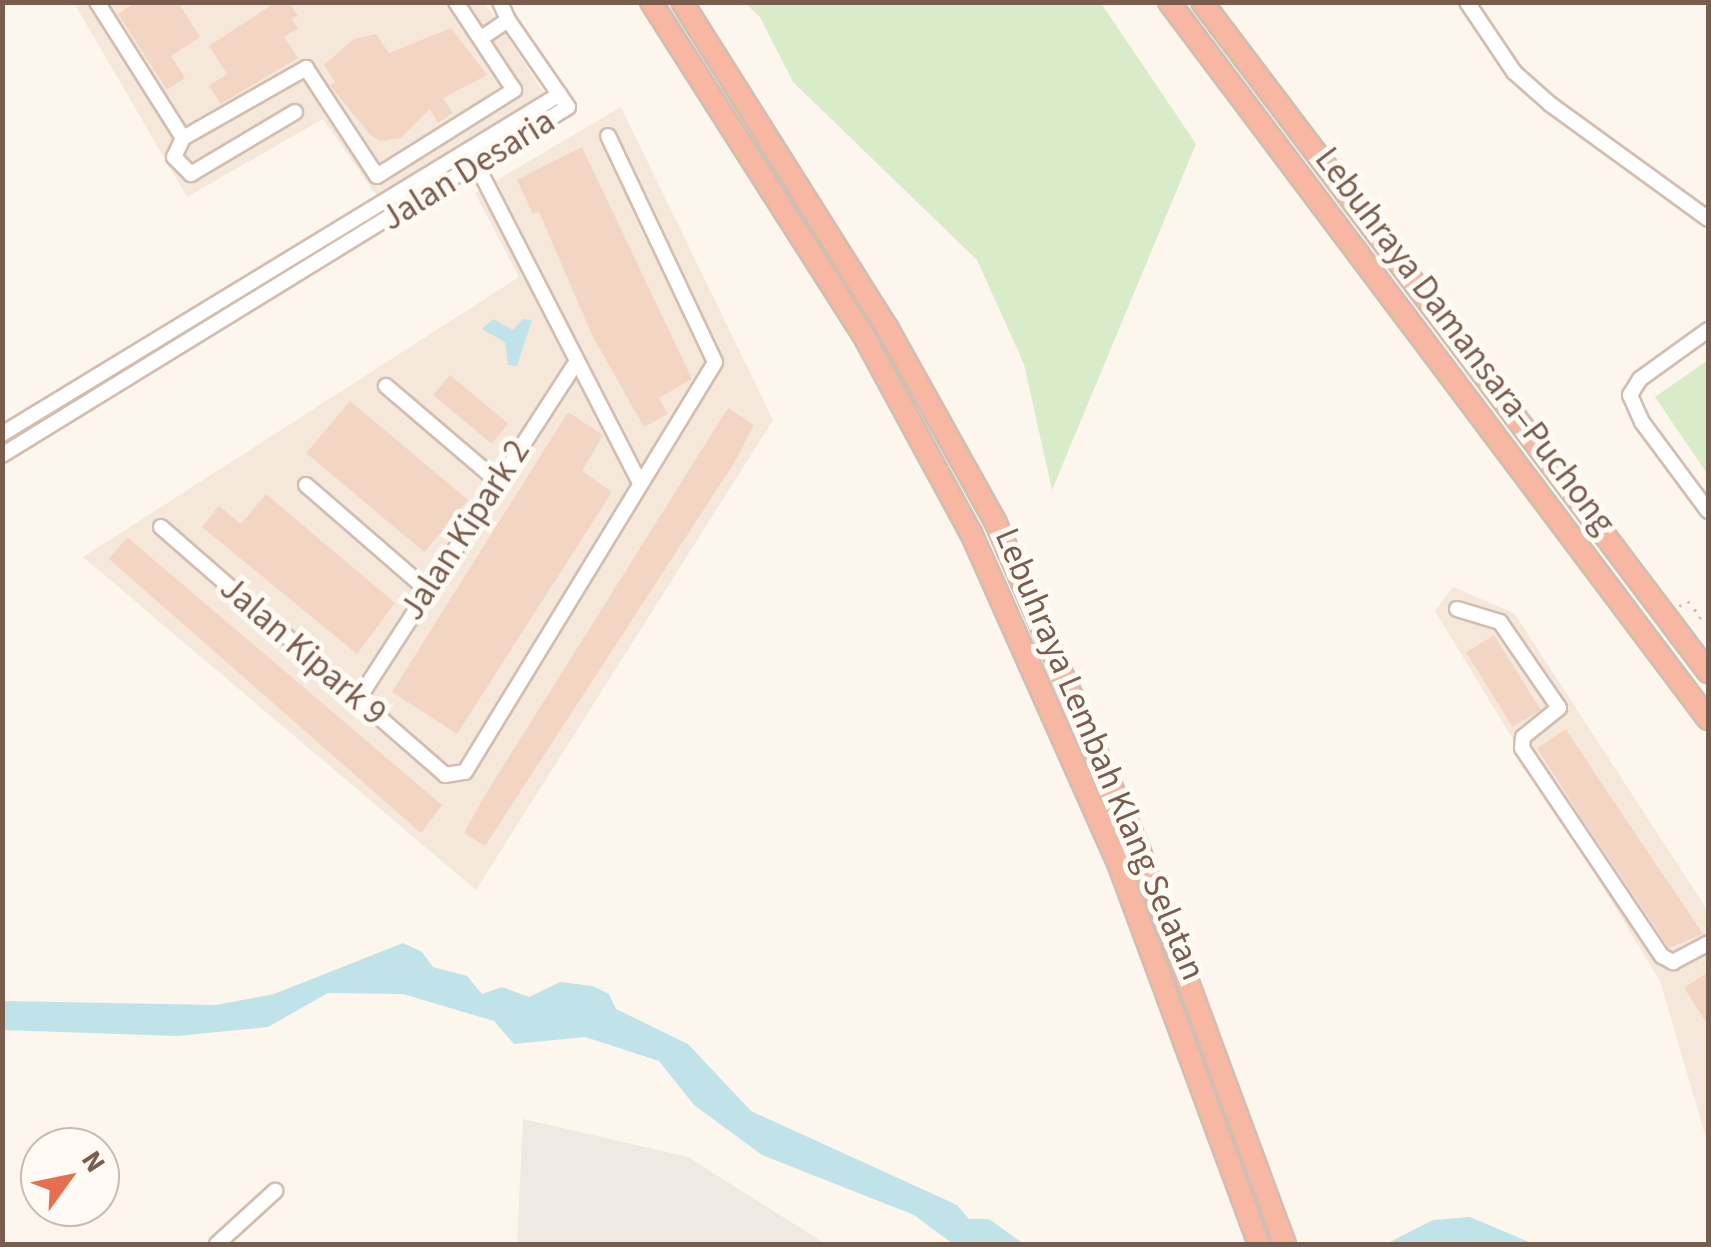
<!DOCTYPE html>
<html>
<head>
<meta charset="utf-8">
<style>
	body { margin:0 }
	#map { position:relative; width:1711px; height:1247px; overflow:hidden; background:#fdf6ec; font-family:"Source Sans 3",sans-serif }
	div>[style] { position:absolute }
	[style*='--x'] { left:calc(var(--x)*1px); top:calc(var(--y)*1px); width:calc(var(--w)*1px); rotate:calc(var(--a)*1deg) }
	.residential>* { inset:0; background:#f5e8da }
	.industrial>* { inset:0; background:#efe9e4 }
	.green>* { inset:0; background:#d8ecc9 }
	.water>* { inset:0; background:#bfe3e8 }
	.building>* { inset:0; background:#f3d5c3; transform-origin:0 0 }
	.path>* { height:2.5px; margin-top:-1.25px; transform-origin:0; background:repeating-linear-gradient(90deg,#d9b8a5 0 2.5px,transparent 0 10.5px) }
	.roads { filter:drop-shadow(2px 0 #d1beb0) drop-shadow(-2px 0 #d1beb0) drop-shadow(0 2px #d1beb0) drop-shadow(0 -2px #d1beb0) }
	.minor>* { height:14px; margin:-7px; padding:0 7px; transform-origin:7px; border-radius:7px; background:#fff }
	.highway>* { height:20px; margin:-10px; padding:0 10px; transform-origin:10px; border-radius:10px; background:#f7b7a3 }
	span { translate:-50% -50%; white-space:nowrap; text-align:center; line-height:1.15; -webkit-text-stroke:10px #fffaf3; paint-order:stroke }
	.street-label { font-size:35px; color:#7a5c4d }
	.frame { position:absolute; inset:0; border:5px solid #7a5c4d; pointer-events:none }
	.north { position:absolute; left:20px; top:1127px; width:100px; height:100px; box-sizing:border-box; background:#fffaf3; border:2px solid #cabbb1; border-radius:50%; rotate:57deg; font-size:28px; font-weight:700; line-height:40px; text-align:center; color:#7a5c4d }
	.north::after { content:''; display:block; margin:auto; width:35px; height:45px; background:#e76f51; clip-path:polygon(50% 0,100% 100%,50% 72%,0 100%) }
</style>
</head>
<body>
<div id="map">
	<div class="residential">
		<div style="clip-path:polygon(74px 3px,485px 3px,545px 94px,376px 195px,323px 119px,187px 197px)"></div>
		<div style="clip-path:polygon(621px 107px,773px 420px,476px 890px,83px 557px,519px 277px,475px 193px)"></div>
		<div style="clip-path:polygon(1453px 587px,1514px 613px,1708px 911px,1708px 1145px,1660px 981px,1435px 611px)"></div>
	</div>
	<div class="industrial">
		<div style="clip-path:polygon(523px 1119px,688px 1157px,826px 1244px,517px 1244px)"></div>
	</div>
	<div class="green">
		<div style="clip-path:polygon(745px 3px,1101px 3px,1196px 144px,1052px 490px,1024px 364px,977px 260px,793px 82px,760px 17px)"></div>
		<div style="clip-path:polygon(1708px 360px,1708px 475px,1655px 397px)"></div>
	</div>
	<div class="water">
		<div style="clip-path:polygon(493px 319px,513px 330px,523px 319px,532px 320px,517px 366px,508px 365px,505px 342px,482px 329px)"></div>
		<div style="clip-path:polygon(403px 943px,422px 952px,433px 967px,467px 976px,482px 994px,502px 987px,529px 997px,560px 982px,593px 986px,609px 994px,616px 1009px,688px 1044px,751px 1111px,957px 1205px,969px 1219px,989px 1219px,1024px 1244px,953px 1244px,914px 1215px,762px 1155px,694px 1105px,659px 1061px,585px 1037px,514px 1044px,494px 1021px,403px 994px,328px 993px,268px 1027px,177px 1036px,3px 1030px,3px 1001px,216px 1005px,274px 994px)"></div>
		<div style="clip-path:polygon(1470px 1217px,1534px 1244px,1386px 1244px,1433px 1220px)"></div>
	</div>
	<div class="building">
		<div style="clip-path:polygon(136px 2px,178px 2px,200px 37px,171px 56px,185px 78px,167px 90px,118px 14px)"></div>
		<div style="clip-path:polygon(276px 2px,289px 2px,298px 16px,292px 19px,298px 28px,284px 37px,298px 58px,221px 104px,209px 86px,227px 74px,209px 46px)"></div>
		<div style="clip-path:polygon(451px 28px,487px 75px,443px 98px,453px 113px,438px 123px,430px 109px,401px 138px,380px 141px,370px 135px,330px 85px,335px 82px,324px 65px,354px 39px,376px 34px,389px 53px)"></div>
		<div style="clip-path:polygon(582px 147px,692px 379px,659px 398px,668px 414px,644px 427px,593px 337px,539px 212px,533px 214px,517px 180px)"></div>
		<div style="left:450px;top:375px;width:76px;height:26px;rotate:40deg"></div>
		<div style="left:350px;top:401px;width:154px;height:68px;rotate:40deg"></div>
		<div style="clip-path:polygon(728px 408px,754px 425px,734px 463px,485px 846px,464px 833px,485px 795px)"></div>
		<div style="clip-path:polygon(568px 412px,603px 435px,582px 471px,612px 492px,457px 734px,392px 692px)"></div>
		<div style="clip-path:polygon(266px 494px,395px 603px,357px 654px,202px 527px,219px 506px,241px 524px)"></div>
		<div style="clip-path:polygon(127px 537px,442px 805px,421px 833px,109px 559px)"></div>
		<div style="left:1494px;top:635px;width:88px;height:33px;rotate:58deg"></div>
		<div style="clip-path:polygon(1566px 729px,1600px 781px,1703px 934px,1669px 948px,1579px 814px,1537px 748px)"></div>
		<div style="clip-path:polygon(1708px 972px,1708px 1025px,1684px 988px)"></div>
	</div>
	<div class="path">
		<div style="--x:1679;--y:606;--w:10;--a:-29"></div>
		<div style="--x:1688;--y:601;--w:21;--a:51"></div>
		<div style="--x:1701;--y:617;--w:11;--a:135"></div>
	</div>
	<div class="roads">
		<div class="minor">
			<div style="--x:97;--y:2;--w:161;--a:57.7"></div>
			<div style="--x:183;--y:138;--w:142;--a:-29.6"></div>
			<div style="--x:306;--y:68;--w:129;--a:56.7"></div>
			<div style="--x:377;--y:176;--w:162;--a:-32.1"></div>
			<div style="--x:514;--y:90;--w:105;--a:-123.4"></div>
			<div style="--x:500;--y:2;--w:20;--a:66"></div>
			<div style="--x:1467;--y:2;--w:84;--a:56.1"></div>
			<div style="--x:1514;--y:72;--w:48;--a:41.6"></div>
			<div style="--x:1550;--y:104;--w:195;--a:36"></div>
			<div style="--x:183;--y:138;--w:21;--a:115"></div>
			<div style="--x:174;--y:157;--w:24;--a:45"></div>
			<div style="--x:191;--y:174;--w:121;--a:-30.8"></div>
			<div style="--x:474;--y:160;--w:363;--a:62.8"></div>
			<div style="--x:1708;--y:330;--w:84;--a:144.2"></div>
			<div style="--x:1640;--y:379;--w:19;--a:122"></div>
			<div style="--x:1630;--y:395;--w:30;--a:66"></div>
			<div style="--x:1642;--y:422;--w:111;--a:53.4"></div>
			<div style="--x:386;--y:386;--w:143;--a:40.5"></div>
			<div style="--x:2;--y:434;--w:653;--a:-31.35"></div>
			<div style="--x:2;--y:455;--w:664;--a:-31.58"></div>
			<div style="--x:568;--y:107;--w:106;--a:-124.6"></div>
			<div style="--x:508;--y:20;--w:30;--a:146"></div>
			<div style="--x:306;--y:485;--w:159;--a:40.9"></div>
			<div style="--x:161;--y:527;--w:377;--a:41.1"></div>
			<div style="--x:445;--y:775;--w:20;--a:-9"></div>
			<div style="--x:465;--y:772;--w:480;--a:-58.6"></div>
			<div style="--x:715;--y:362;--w:250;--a:-115.3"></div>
			<div style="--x:1457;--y:609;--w:45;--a:16.8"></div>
			<div style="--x:1500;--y:622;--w:104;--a:55.5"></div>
			<div style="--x:1559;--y:708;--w:46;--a:141.1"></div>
			<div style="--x:1523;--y:737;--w:11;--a:95"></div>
			<div style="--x:1522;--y:748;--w:251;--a:56.1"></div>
			<div style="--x:1662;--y:956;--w:13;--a:29"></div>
			<div style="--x:1673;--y:962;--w:40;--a:-28"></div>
			<div style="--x:359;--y:698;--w:398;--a:-57.1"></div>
			<div style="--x:217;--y:1244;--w:79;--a:-42.4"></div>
		</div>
		<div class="highway">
			<div style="--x:651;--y:2;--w:401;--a:57.5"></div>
			<div style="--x:866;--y:340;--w:220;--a:61.5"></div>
			<div style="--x:971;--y:533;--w:361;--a:66"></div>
			<div style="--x:1118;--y:863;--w:406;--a:69.7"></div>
			<div style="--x:682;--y:2;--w:386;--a:57.8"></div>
			<div style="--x:888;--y:329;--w:220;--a:60.9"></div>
			<div style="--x:995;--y:521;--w:361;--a:66.3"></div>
			<div style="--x:1140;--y:852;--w:418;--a:69.7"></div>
			<div style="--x:1169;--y:2;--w:897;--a:53.07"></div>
			<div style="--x:1202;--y:2;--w:840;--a:52.94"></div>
		</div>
	</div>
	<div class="street-label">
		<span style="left:468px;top:170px;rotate:-32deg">Jalan Desaria</span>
		<span style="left:1465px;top:341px;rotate:53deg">Lebuhraya Damansara–Puchong</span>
		<span style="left:465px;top:530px;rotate:-57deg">Jalan Kipark 2</span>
		<span style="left:303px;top:651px;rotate:41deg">Jalan Kipark 9</span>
		<span style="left:1100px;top:754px;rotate:67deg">Lebuhraya Lembah Klang Selatan</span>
	</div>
	<div class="frame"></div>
	<div class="north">N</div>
</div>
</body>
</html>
